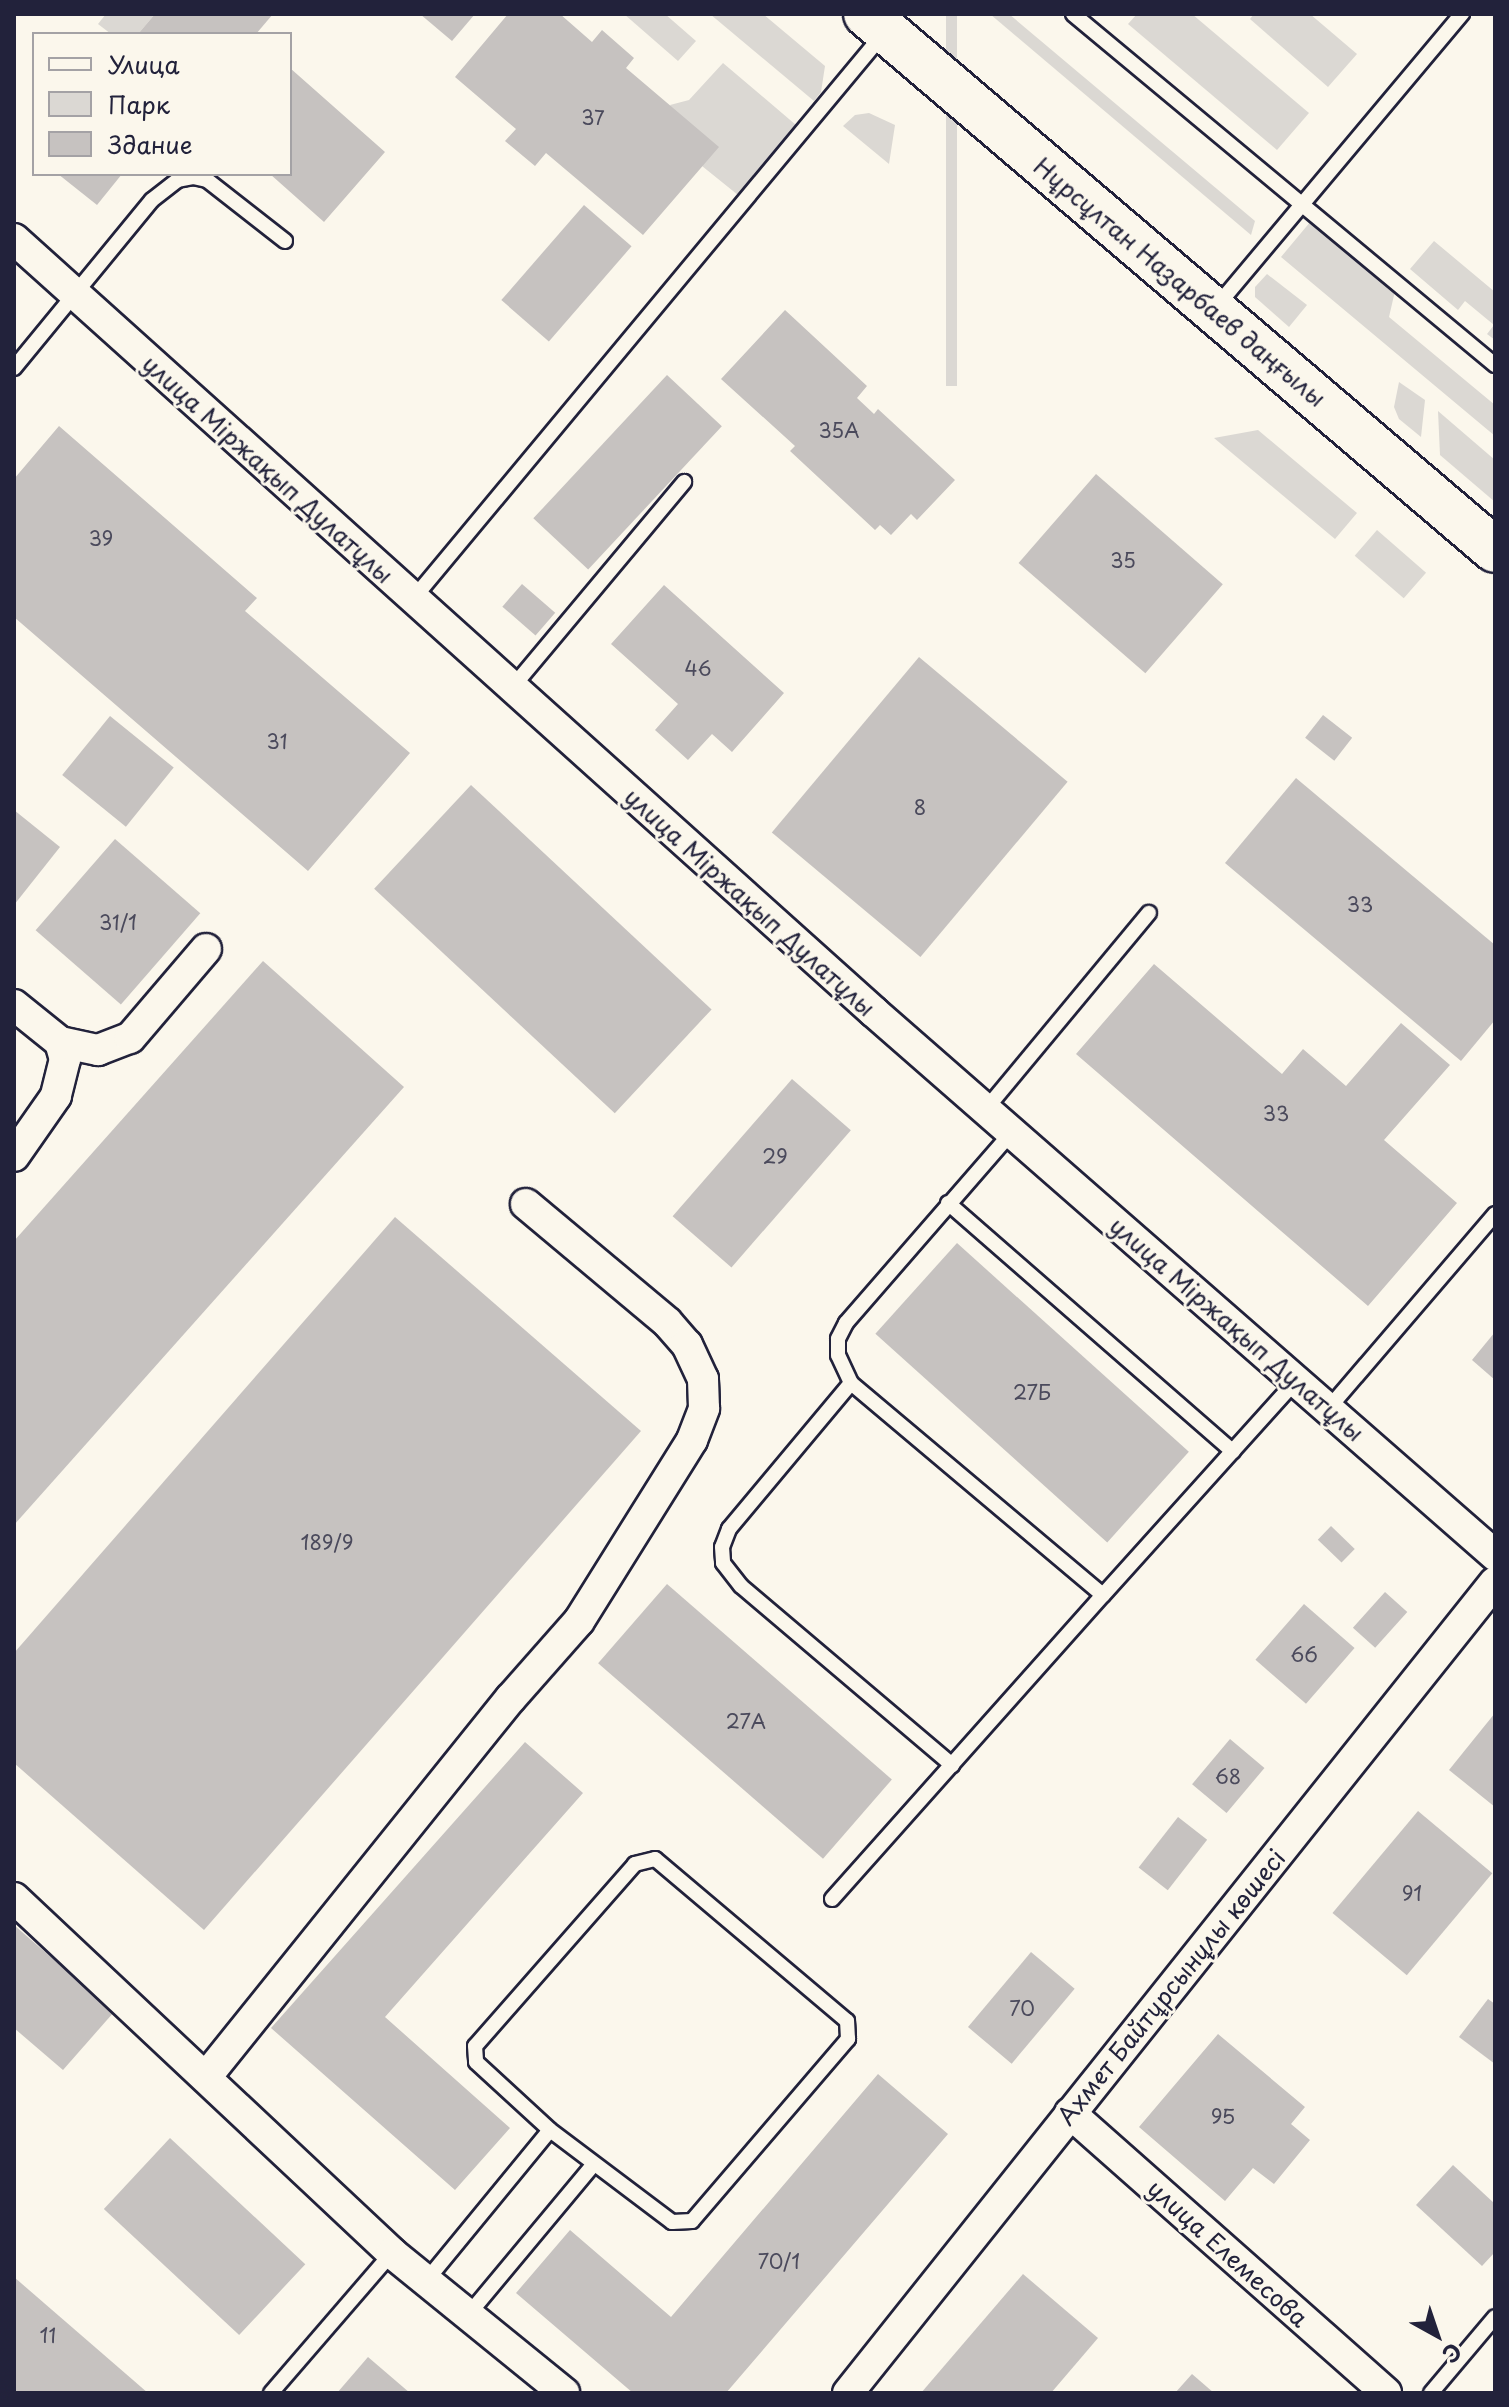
<!DOCTYPE html>
<html>
<head>
<meta charset="utf-8">
<style>
	body { margin:0 }
	#map { position:relative; width:1509px; height:2407px; overflow:hidden; background:#fbf7ec; font-family:"Playpen Sans",sans-serif }
	div>[style] { position:absolute }
	[style*='--x'] { left:calc(var(--x)*1px); top:calc(var(--y)*1px); width:calc(var(--w)*1px); rotate:calc(var(--a)*1deg) }
	.green>* { inset:0; background:#dbd8d3; transform-origin:0 0 }
	.building>* { inset:0; background:#c6c2c0; transform-origin:0 0 }
	.roads { filter:drop-shadow(2px 0 #22223b) drop-shadow(-2px 0 #22223b) drop-shadow(0 2px #22223b) drop-shadow(0 -2px #22223b) }
	.service>* { height:14px; margin:-7px; padding:0 7px; transform-origin:7px; border-radius:7px; background:#fbf7ec }
	.minor>* { height:30px; margin:-15px; padding:0 15px; transform-origin:15px; border-radius:15px; background:#fbf7ec }
	.trunk>* { height:44px; margin:-22px; padding:0 22px; transform-origin:22px; border-radius:22px; background:#fbf7ec }
	span { translate:-50% -50%; white-space:nowrap; text-align:center; line-height:1.15; -webkit-text-stroke:6px #fbf7ec; paint-order:stroke }
	.number-label { font-size:20px; color:#4b4a5c }
	.number-label span { -webkit-text-stroke-width:0 }
	.street-label { font-size:24px; color:#22223b }
	.frame { position:absolute; inset:0; border:16px solid #22223b; pointer-events:none }
	.legend { position:absolute; left:32px; top:32px; width:260px; height:144px; box-sizing:border-box; background:#fbf7ec; border:2px solid #a4a2a5; margin:0; padding:10px 14px; list-style:none; font-size:24px; color:#22223b }
	.legend li { display:flex; align-items:center; gap:16px; height:40px }
	.legend b { width:40px; border:2px solid #a4a2a5 }
	.north { position:absolute; left:1397px; top:2295px; width:80px; height:80px; -webkit-text-stroke:6px #fbf7ec; paint-order:stroke; rotate:140deg; font-size:22px; font-weight:700; line-height:32px; text-align:center; color:#22223b }
	.north::after { content:''; display:block; margin:auto; width:28px; height:36px; background:#22223b; clip-path:polygon(50% 0,100% 100%,50% 72%,0 100%) }
</style>
</head>
<body>
<div id="map">
	<div class="green">
		<div style="clip-path:polygon(106px 14px,155px 14px,138px 34px,111px 34px,98px 24px)"></div>
		<div style="clip-path:polygon(624px 14px,665px 14px,696px 41px,678px 61px)"></div>
		<div style="clip-path:polygon(710px 14px,763px 14px,825px 66px,821px 92px,814px 101px)"></div>
		<div style="left:946px;top:14px;width:11px;height:372px"></div>
		<div style="clip-path:polygon(990px 14px,1009px 14px,1236px 205px,1255px 221px,1251px 235px)"></div>
		<div style="clip-path:polygon(1137px 14px,1192px 14px,1309px 113px,1277px 150px,1128px 24px)"></div>
		<div style="clip-path:polygon(1254px 14px,1310px 14px,1357px 54px,1328px 87px,1250px 19px)"></div>
		<div style="clip-path:polygon(723px 63px,796px 125px,738px 195px,702px 166px,670px 105px,689px 100px)"></div>
		<div style="clip-path:polygon(869px 113px,895px 125px,889px 164px,843px 126px,855px 115px)"></div>
		<div style="clip-path:polygon(1311px 221px,1395px 291px,1389px 317px,1495px 405px,1495px 436px,1281px 257px)"></div>
		<div style="clip-path:polygon(1434px 241px,1495px 292px,1495px 340px,1487px 334px,1494px 325px,1465px 301px,1458px 310px,1410px 269px)"></div>
		<div style="clip-path:polygon(1267px 274px,1307px 305px,1289px 327px,1255px 297px,1255px 287px)"></div>
		<div style="clip-path:polygon(1399px 382px,1425px 400px,1421px 437px,1399px 419px,1394px 407px)"></div>
		<div style="clip-path:polygon(1438px 411px,1495px 460px,1495px 502px,1440px 455px)"></div>
		<div style="clip-path:polygon(1258px 430px,1357px 513px,1335px 539px,1214px 438px)"></div>
		<div style="left:1377px;top:530px;width:65px;height:34px;rotate:41deg"></div>
	</div>
	<div class="building">
		<div style="clip-path:polygon(155px 14px,273px 14px,256px 34px,138px 34px)"></div>
		<div style="clip-path:polygon(420px 14px,475px 14px,452px 41px)"></div>
		<div style="clip-path:polygon(508px 14px,560px 14px,592px 42px,602px 30px,634px 58px,626px 68px,719px 147px,643px 235px,546px 153px,535px 166px,505px 141px,516px 129px,455px 77px)"></div>
		<div style="clip-path:polygon(290px 68px,385px 152px,324px 222px,270px 174px,290px 174px)"></div>
		<div style="clip-path:polygon(58px 174px,122px 174px,97px 205px)"></div>
		<div style="left:584px;top:205px;width:63px;height:126px;rotate:41deg"></div>
		<div style="clip-path:polygon(785px 310px,867px 386px,857px 398px,874px 414px,878px 409px,955px 480px,917px 520px,911px 514px,891px 535px,880px 525px,875px 530px,790px 451px,795px 446px,721px 379px)"></div>
		<div style="left:667px;top:375px;width:75px;height:196px;rotate:43deg"></div>
		<div style="clip-path:polygon(59px 426px,257px 598px,245px 611px,410px 753px,308px 871px,14px 617px,14px 479px)"></div>
		<div style="left:1096px;top:474px;width:168px;height:118px;rotate:41deg"></div>
		<div style="left:522px;top:584px;width:44px;height:30px;rotate:41deg"></div>
		<div style="clip-path:polygon(664px 585px,784px 693px,732px 752px,712px 734px,688px 760px,655px 730px,678px 704px,611px 644px)"></div>
		<div style="left:919px;top:657px;width:194px;height:229px;rotate:40deg"></div>
		<div style="left:1323px;top:715px;width:37px;height:29px;rotate:38deg"></div>
		<div style="left:110px;top:716px;width:82px;height:76px;rotate:39deg"></div>
		<div style="clip-path:polygon(1296px 778px,1495px 945px,1495px 1020px,1461px 1061px,1225px 863px)"></div>
		<div style="left:471px;top:785px;width:329px;height:142px;rotate:43deg"></div>
		<div style="clip-path:polygon(14px 810px,60px 847px,14px 905px)"></div>
		<div style="left:115px;top:839px;width:113px;height:121px;rotate:41deg"></div>
		<div style="clip-path:polygon(263px 961px,404px 1087px,14px 1525px,14px 1241px)"></div>
		<div style="clip-path:polygon(1154px 964px,1282px 1074px,1303px 1049px,1346px 1086px,1401px 1023px,1450px 1065px,1384px 1140px,1457px 1203px,1368px 1306px,1076px 1054px)"></div>
		<div style="left:792px;top:1079px;width:78px;height:182px;rotate:41deg"></div>
		<div style="clip-path:polygon(395px 1217px,641px 1431px,204px 1930px,14px 1763px,14px 1653px)"></div>
		<div style="left:957px;top:1243px;width:312px;height:122px;rotate:42deg"></div>
		<div style="clip-path:polygon(1495px 1332px,1495px 1380px,1472px 1360px)"></div>
		<div style="left:1331px;top:1526px;width:33px;height:19px;rotate:44deg"></div>
		<div style="left:667px;top:1584px;width:298px;height:105px;rotate:41deg"></div>
		<div style="left:1385px;top:1592px;width:30px;height:48px;rotate:42deg"></div>
		<div style="left:1304px;top:1604px;width:67px;height:74px;rotate:41deg"></div>
		<div style="clip-path:polygon(1495px 1713px,1495px 1807px,1449px 1770px)"></div>
		<div style="left:1230px;top:1739px;width:45px;height:59px;rotate:40deg"></div>
		<div style="clip-path:polygon(525px 1742px,583px 1793px,385px 2017px,510px 2128px,455px 2190px,271px 2028px)"></div>
		<div style="left:1418px;top:1811px;width:97px;height:133px;rotate:40deg"></div>
		<div style="left:1178px;top:1817px;width:37px;height:64px;rotate:38deg"></div>
		<div style="clip-path:polygon(14px 1925px,114px 2012px,63px 2070px,14px 2028px)"></div>
		<div style="left:1031px;top:1952px;width:57px;height:98px;rotate:40deg"></div>
		<div style="clip-path:polygon(1488px 1999px,1495px 2004px,1495px 2064px,1459px 2037px)"></div>
		<div style="clip-path:polygon(1218px 2034px,1305px 2107px,1291px 2124px,1310px 2140px,1274px 2184px,1253px 2168px,1225px 2201px,1139px 2127px)"></div>
		<div style="clip-path:polygon(878px 2074px,948px 2134px,726px 2393px,633px 2393px,516px 2293px,570px 2230px,671px 2317px)"></div>
		<div style="left:170px;top:2138px;width:185px;height:97px;rotate:43deg"></div>
		<div style="clip-path:polygon(1453px 2165px,1495px 2204px,1495px 2252px,1482px 2266px,1416px 2205px)"></div>
		<div style="clip-path:polygon(1023px 2274px,1098px 2338px,1051px 2393px,921px 2393px)"></div>
		<div style="clip-path:polygon(14px 2277px,148px 2393px,14px 2393px)"></div>
		<div style="clip-path:polygon(368px 2357px,410px 2393px,337px 2393px)"></div>
		<div style="clip-path:polygon(1192px 2374px,1214px 2393px,1175px 2393px)"></div>
	</div>
	<div class="roads">
		<div class="service">
			<div style="--x:1073;--y:14;--w:549;--a:39.75"></div>
			<div style="--x:1216;--y:307;--w:383;--a:-50"></div>
			<div style="--x:14;--y:368;--w:217;--a:-50.6"></div>
			<div style="--x:152;--y:200;--w:33;--a:-38"></div>
			<div style="--x:178;--y:180;--w:15;--a:-11"></div>
			<div style="--x:193;--y:177;--w:14;--a:12"></div>
			<div style="--x:207;--y:180;--w:99;--a:38"></div>
			<div style="--x:413;--y:599;--w:735;--a:-50.24"></div>
			<div style="--x:511;--y:689;--w:270;--a:-50.1"></div>
			<div style="--x:986;--y:1109;--w:255;--a:-50.3"></div>
			<div style="--x:1012;--y:1132;--w:253;--a:131"></div>
			<div style="--x:846;--y:1323;--w:18;--a:117"></div>
			<div style="--x:838;--y:1339;--w:16;--a:90"></div>
			<div style="--x:838;--y:1355;--w:31;--a:65"></div>
			<div style="--x:851;--y:1383;--w:329;--a:40.1"></div>
			<div style="--x:1103;--y:1595;--w:288;--a:-48"></div>
			<div style="--x:948;--y:1203;--w:378;--a:41.1"></div>
			<div style="--x:851;--y:1383;--w:190;--a:129.9"></div>
			<div style="--x:729;--y:1529;--w:19;--a:111"></div>
			<div style="--x:722;--y:1547;--w:16;--a:86"></div>
			<div style="--x:723;--y:1563;--w:29;--a:52"></div>
			<div style="--x:741;--y:1586;--w:277;--a:40.3"></div>
			<div style="--x:1328;--y:1409;--w:257;--a:-49.4"></div>
			<div style="--x:832;--y:1899;--w:407;--a:-48.3"></div>
			<div style="--x:426;--y:2281;--w:195;--a:-50.6"></div>
			<div style="--x:550;--y:2130;--w:153;--a:37"></div>
			<div style="--x:672;--y:2222;--w:20;--a:-3"></div>
			<div style="--x:692;--y:2221;--w:240;--a:-49.4"></div>
			<div style="--x:848;--y:2039;--w:18;--a:-93"></div>
			<div style="--x:847;--y:2021;--w:251;--a:-139.8"></div>
			<div style="--x:655;--y:1859;--w:21;--a:166"></div>
			<div style="--x:635;--y:1864;--w:242;--a:131.3"></div>
			<div style="--x:475;--y:2046;--w:16;--a:86"></div>
			<div style="--x:476;--y:2062;--w:100;--a:42.6"></div>
			<div style="--x:468;--y:2315;--w:195;--a:-50.2"></div>
			<div style="--x:271;--y:2393;--w:185;--a:-49.2"></div>
			<div style="--x:1431;--y:2393;--w:99;--a:-49.9"></div>
		</div>
		<div class="minor">
			<div style="--x:14;--y:239;--w:1156;--a:41.95"></div>
			<div style="--x:874;--y:1012;--w:825;--a:41.17"></div>
			<div style="--x:14;--y:1005;--w:59;--a:38.8"></div>
			<div style="--x:60;--y:1042;--w:18;--a:74"></div>
			<div style="--x:65;--y:1059;--w:38;--a:104"></div>
			<div style="--x:56;--y:1096;--w:73;--a:125"></div>
			<div style="--x:60;--y:1042;--w:39;--a:12"></div>
			<div style="--x:98;--y:1050;--w:34;--a:-21"></div>
			<div style="--x:130;--y:1038;--w:117;--a:-49.5"></div>
			<div style="--x:14;--y:1898;--w:519;--a:43.2"></div>
			<div style="--x:392;--y:2253;--w:222;--a:39.1"></div>
			<div style="--x:206;--y:2077;--w:486;--a:-51.2"></div>
			<div style="--x:511;--y:1698;--w:103;--a:-48.6"></div>
			<div style="--x:579;--y:1621;--w:213;--a:-58"></div>
			<div style="--x:692;--y:1440;--w:34;--a:-69"></div>
			<div style="--x:704;--y:1408;--w:29;--a:-92"></div>
			<div style="--x:703;--y:1379;--w:38;--a:-115"></div>
			<div style="--x:687;--y:1345;--w:30;--a:-131"></div>
			<div style="--x:667;--y:1322;--w:184;--a:-140.1"></div>
			<div style="--x:1070;--y:2113;--w:422;--a:41.5"></div>
			<div style="--x:848;--y:2393;--w:1037;--a:-51.42"></div>
		</div>
		<div class="trunk">
			<div style="--x:866;--y:14;--w:826;--a:40.44"></div>
		</div>
	</div>
	<div class="number-label">
		<span style="left:593px;top:117px">37</span>
		<span style="left:839px;top:430px">35А</span>
		<span style="left:101px;top:538px">39</span>
		<span style="left:1123px;top:560px">35</span>
		<span style="left:698px;top:668px">46</span>
		<span style="left:277px;top:741px">31</span>
		<span style="left:920px;top:807px">8</span>
		<span style="left:1360px;top:904px">33</span>
		<span style="left:118px;top:922px">31/1</span>
		<span style="left:1276px;top:1113px">33</span>
		<span style="left:775px;top:1156px">29</span>
		<span style="left:1032px;top:1392px">27Б</span>
		<span style="left:327px;top:1542px">189/9</span>
		<span style="left:1304px;top:1654px">66</span>
		<span style="left:746px;top:1721px">27А</span>
		<span style="left:1228px;top:1776px">68</span>
		<span style="left:1412px;top:1893px">91</span>
		<span style="left:1022px;top:2008px">70</span>
		<span style="left:1223px;top:2116px">95</span>
		<span style="left:779px;top:2261px">70/1</span>
		<span style="left:48px;top:2335px">11</span>
	</div>
	<div class="street-label">
		<span style="left:1180px;top:282px;rotate:40deg">Нұрсұлтан Назарбаев даңғылы</span>
		<span style="left:268px;top:469px;rotate:42deg">улица Міржақып Дулатұлы</span>
		<span style="left:750px;top:902px;rotate:42deg">улица Міржақып Дулатұлы</span>
		<span style="left:1237px;top:1329px;rotate:41deg">улица Міржақып Дулатұлы</span>
		<span style="left:1171px;top:1987px;rotate:-51deg">Ахмет Байтұрсынұлы көшесі</span>
		<span style="left:1228px;top:2253px;rotate:42deg">улица Елемесова</span>
	</div>
	<div class="frame"></div>
	<ul class="legend">
	<li><b style="height:10px;background:#fbf7ec"></b>Улица</li>
	<li><b style="height:22px;background:#dbd8d3"></b>Парк</li>
	<li><b style="height:22px;background:#c6c2c0"></b>Здание</li>
	</ul>
	<div class="north">С</div>
</div>
</body>
</html>
